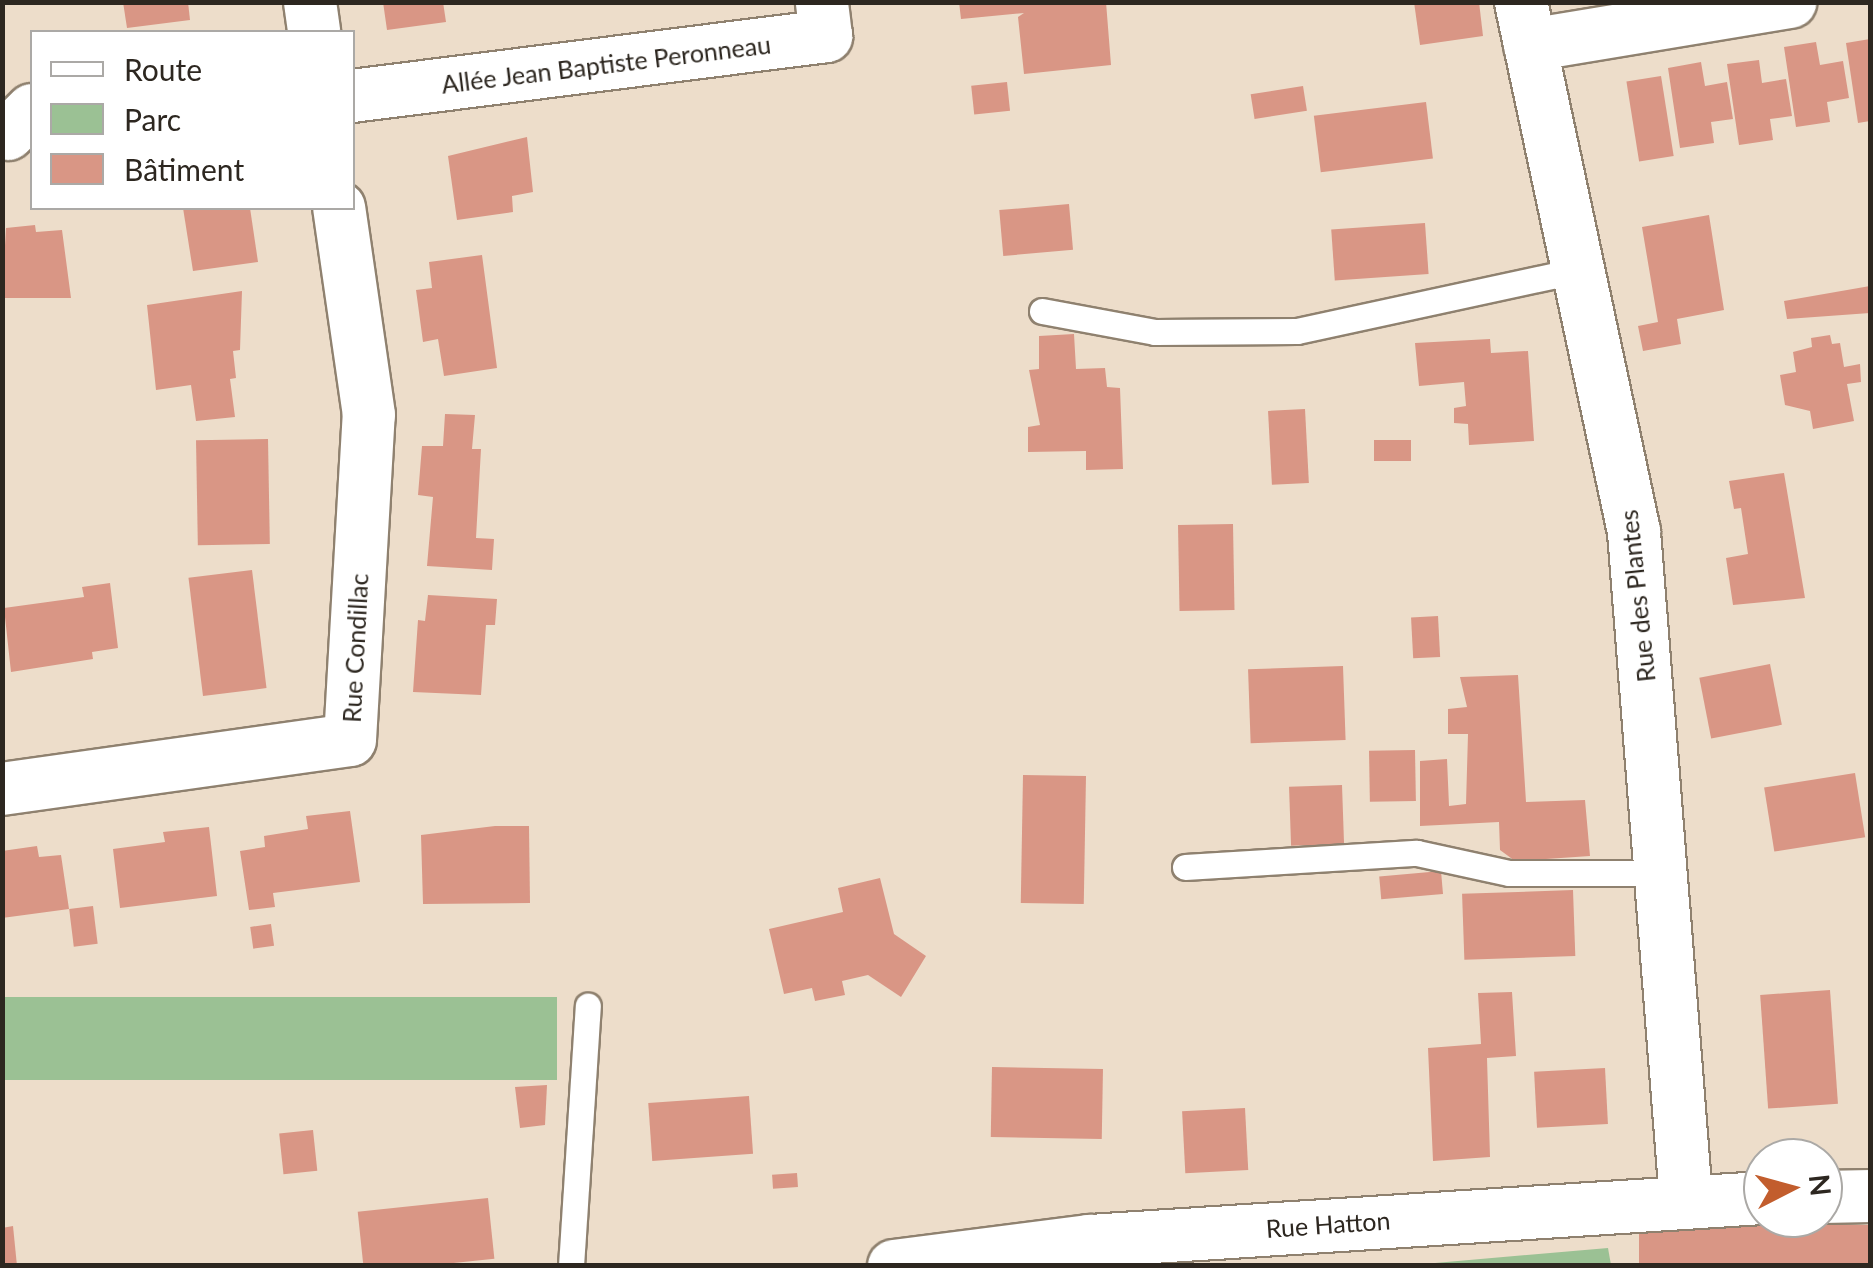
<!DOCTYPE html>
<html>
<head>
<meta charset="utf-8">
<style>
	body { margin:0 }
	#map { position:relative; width:1873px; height:1268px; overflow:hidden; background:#edddca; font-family:Lato,sans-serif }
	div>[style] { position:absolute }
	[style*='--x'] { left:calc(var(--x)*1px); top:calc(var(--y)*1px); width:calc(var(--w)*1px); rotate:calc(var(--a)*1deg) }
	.green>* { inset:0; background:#9bc194; transform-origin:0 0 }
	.building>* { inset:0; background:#d99685; transform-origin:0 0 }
	.roads { filter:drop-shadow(2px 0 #8f816f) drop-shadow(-2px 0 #8f816f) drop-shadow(0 2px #8f816f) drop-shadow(0 -2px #8f816f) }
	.lane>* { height:25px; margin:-12.5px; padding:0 12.5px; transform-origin:12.5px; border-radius:12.5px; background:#fff }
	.street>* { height:52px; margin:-26px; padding:0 26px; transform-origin:26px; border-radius:26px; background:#fff }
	span { translate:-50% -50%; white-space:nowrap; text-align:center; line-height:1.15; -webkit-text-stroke:8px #fff; paint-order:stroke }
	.street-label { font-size:25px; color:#2d2720 }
	.frame { position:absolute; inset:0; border:5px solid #2d2720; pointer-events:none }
	.legend { position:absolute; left:30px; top:30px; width:325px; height:180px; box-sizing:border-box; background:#fff; border:2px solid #aba9a6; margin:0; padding:12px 18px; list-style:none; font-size:30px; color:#2d2720 }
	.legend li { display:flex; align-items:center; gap:20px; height:50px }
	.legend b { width:50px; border:2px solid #aba9a6 }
	.north { position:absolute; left:1743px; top:1138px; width:100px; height:100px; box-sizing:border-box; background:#fff; border:2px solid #aba9a6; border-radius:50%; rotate:84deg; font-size:28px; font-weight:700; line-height:40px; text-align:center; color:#2d2720 }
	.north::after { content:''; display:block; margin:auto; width:35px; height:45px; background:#c25d2d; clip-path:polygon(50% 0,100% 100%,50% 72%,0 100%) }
</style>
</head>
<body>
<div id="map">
	<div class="green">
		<div style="left:557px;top:997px;width:83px;height:558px;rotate:90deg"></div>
		<div style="clip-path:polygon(1608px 1248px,1611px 1265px,1435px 1265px,1435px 1263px)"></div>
	</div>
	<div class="building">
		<div style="clip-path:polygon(123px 2px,188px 2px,190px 20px,127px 28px)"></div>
		<div style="clip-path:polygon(383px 2px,443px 2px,446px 22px,387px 30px)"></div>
		<div style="clip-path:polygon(959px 2px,1106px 2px,1111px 65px,1024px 74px,1018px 17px,1024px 13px,961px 19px)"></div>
		<div style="clip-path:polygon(1414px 2px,1479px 2px,1483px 36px,1420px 45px)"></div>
		<div style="clip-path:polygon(1870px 39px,1870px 121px,1858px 123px,1846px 43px)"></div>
		<div style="clip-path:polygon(1816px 42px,1820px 65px,1843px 61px,1849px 98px,1827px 102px,1830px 122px,1796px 127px,1784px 47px)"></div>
		<div style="clip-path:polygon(1759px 60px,1762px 83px,1786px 79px,1792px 116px,1770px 119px,1773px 140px,1739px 145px,1727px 64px)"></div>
		<div style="clip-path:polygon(1701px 62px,1705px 86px,1727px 82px,1733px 119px,1711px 122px,1714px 143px,1680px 148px,1668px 68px)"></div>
		<div style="left:1661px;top:76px;width:81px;height:35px;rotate:81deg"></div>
		<div style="left:1007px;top:82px;width:29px;height:36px;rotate:84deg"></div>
		<div style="left:1303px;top:86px;width:25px;height:53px;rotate:81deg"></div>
		<div style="left:1426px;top:102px;width:57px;height:113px;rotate:83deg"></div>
		<div style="clip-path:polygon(527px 137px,533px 192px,512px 196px,513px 212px,457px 220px,448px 156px)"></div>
		<div style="left:1069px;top:204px;width:46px;height:70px;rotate:85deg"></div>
		<div style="clip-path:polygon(183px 208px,250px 208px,258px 262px,193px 271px)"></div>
		<div style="clip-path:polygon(1709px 215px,1724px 310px,1677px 319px,1681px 344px,1643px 351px,1638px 326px,1658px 322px,1642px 227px)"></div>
		<div style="left:1425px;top:223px;width:51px;height:94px;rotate:86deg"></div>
		<div style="clip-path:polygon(35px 225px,36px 232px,62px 230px,71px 298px,2px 298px,6px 228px)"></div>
		<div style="clip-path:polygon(482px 255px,497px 368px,444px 376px,438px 339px,423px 342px,416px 290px,432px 288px,429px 262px)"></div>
		<div style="clip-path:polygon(1870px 286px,1870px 313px,1787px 319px,1784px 301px)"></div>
		<div style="clip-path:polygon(242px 291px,240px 350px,233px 351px,236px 378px,230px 379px,235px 417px,196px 421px,191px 385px,156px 390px,147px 305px)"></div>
		<div style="clip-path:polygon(1074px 334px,1076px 369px,1105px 368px,1107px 387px,1120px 388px,1123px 469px,1086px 470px,1086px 451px,1028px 452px,1028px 427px,1040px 425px,1029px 370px,1039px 369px,1039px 336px)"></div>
		<div style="clip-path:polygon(1830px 335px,1832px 344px,1840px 343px,1844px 367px,1860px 364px,1861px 382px,1847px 384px,1854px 421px,1813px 429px,1810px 411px,1785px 405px,1780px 375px,1796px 372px,1793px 352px,1812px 347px,1811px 338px)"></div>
		<div style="clip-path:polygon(1490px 339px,1491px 353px,1528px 351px,1534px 441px,1469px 445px,1468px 424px,1454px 423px,1454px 408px,1466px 406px,1464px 382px,1419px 386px,1415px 343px)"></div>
		<div style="left:1305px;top:409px;width:74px;height:37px;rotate:87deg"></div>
		<div style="clip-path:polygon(445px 414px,475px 415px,472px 449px,481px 449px,476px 538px,494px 539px,492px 570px,427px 566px,433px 497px,418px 495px,422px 446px,443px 446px)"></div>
		<div style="left:268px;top:439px;width:105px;height:72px;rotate:89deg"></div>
		<div style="left:1411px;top:440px;width:21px;height:37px;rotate:90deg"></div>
		<div style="clip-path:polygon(1784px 473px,1805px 598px,1733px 605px,1726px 558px,1748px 554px,1741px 508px,1734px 509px,1729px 481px)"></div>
		<div style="left:1233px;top:524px;width:86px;height:55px;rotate:89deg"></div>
		<div style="left:252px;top:570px;width:119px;height:64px;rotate:83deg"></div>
		<div style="clip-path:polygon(110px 583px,118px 648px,92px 652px,93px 659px,11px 672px,4px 608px,84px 597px,82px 587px)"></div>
		<div style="clip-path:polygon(428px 595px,497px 599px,495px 625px,486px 625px,481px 695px,413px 692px,418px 620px,425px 621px)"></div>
		<div style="left:1438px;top:616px;width:41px;height:27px;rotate:87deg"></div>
		<div style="left:1770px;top:664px;width:62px;height:72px;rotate:79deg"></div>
		<div style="left:1343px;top:666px;width:74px;height:95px;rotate:88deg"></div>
		<div style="clip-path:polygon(1518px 675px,1526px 802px,1585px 800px,1590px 856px,1515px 861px,1500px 850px,1499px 822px,1420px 826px,1420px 761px,1447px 759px,1449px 806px,1466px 804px,1468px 734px,1448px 734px,1448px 709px,1467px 707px,1460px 677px)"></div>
		<div style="left:1415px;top:750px;width:51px;height:46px;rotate:89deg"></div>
		<div style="left:1855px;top:773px;width:65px;height:92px;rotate:81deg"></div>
		<div style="left:1023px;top:775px;width:63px;height:128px;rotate:1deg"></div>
		<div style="left:1342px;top:785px;width:59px;height:53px;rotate:88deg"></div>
		<div style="clip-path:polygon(350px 811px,360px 882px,273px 893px,275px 907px,249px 910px,240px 851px,265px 847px,264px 836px,308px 829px,306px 816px)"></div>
		<div style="clip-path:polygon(495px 826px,529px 826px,530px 903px,423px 904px,421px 835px)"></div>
		<div style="clip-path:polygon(209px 827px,217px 896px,120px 908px,113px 849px,165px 842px,163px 832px)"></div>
		<div style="clip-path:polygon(37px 846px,39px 857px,61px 855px,69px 909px,2px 918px,2px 851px)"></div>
		<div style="left:1441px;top:871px;width:23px;height:62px;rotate:85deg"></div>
		<div style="clip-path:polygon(880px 878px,894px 934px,926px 956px,901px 997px,868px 975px,842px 981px,845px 995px,815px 1001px,812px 988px,784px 994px,769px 929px,843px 912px,838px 888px)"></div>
		<div style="left:1573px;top:890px;width:66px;height:111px;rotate:88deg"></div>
		<div style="left:93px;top:906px;width:38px;height:24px;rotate:83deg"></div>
		<div style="left:271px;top:924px;width:22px;height:21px;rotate:82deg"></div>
		<div style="left:1830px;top:990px;width:114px;height:70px;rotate:86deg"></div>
		<div style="clip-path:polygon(1512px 992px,1516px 1056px,1487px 1058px,1490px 1157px,1433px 1161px,1428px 1048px,1481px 1044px,1478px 993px)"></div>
		<div style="left:992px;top:1067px;width:111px;height:70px;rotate:1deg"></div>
		<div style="left:1605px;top:1068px;width:56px;height:71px;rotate:87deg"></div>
		<div style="clip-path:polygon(547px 1085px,545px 1125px,520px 1128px,515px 1087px)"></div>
		<div style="left:749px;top:1096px;width:58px;height:101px;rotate:86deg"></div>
		<div style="left:1245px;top:1108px;width:62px;height:63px;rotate:87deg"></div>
		<div style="left:313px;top:1130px;width:41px;height:34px;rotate:84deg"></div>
		<div style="left:797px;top:1173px;width:14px;height:25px;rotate:86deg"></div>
		<div style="left:488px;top:1198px;width:61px;height:131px;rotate:84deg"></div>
		<div style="left:1870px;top:1225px;width:41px;height:231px;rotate:90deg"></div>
		<div style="clip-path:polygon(13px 1226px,17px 1266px,2px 1266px,2px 1228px)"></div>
	</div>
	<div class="roads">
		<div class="lane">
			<div style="--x:1042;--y:311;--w:115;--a:10.5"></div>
			<div style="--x:1155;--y:332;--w:142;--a:-0.4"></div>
			<div style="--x:1297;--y:331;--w:289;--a:-12.2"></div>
			<div style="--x:1185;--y:867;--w:232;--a:-3.5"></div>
			<div style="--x:1417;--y:853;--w:94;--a:12.3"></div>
			<div style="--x:1509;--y:873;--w:152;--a:0"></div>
			<div style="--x:571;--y:1266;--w:261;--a:-86.3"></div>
		</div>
		<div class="street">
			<div style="--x:310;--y:2;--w:30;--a:82"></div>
			<div style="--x:1521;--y:2;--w:542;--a:77.96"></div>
			<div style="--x:1634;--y:532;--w:668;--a:85.54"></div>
			<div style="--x:1530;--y:45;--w:264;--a:-9.4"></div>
			<div style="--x:352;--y:96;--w:478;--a:-7.2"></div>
			<div style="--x:826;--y:36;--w:34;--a:-97"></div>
			<div style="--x:8;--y:134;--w:34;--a:-45"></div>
			<div style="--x:2;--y:789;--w:351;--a:-8"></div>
			<div style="--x:350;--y:740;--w:326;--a:-86.7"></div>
			<div style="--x:369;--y:415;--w:209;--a:-98.2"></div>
			<div style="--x:1823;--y:1197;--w:47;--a:-1.2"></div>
			<div style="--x:894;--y:1266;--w:198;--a:-7.3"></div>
			<div style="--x:1090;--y:1241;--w:674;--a:-3.66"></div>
		</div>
	</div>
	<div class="street-label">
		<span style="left:606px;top:64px;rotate:-7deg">Allée Jean Baptiste Peronneau</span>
		<span style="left:1637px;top:596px;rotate:-96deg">Rue des Plantes</span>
		<span style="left:355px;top:648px;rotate:-87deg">Rue Condillac</span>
		<span style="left:1328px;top:1224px;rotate:-4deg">Rue Hatton</span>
	</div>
	<div class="frame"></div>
	<ul class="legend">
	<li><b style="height:12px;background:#fff"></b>Route</li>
	<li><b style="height:28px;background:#9bc194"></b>Parc</li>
	<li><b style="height:28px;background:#d99685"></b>Bâtiment</li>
	</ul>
	<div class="north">N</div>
</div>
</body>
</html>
